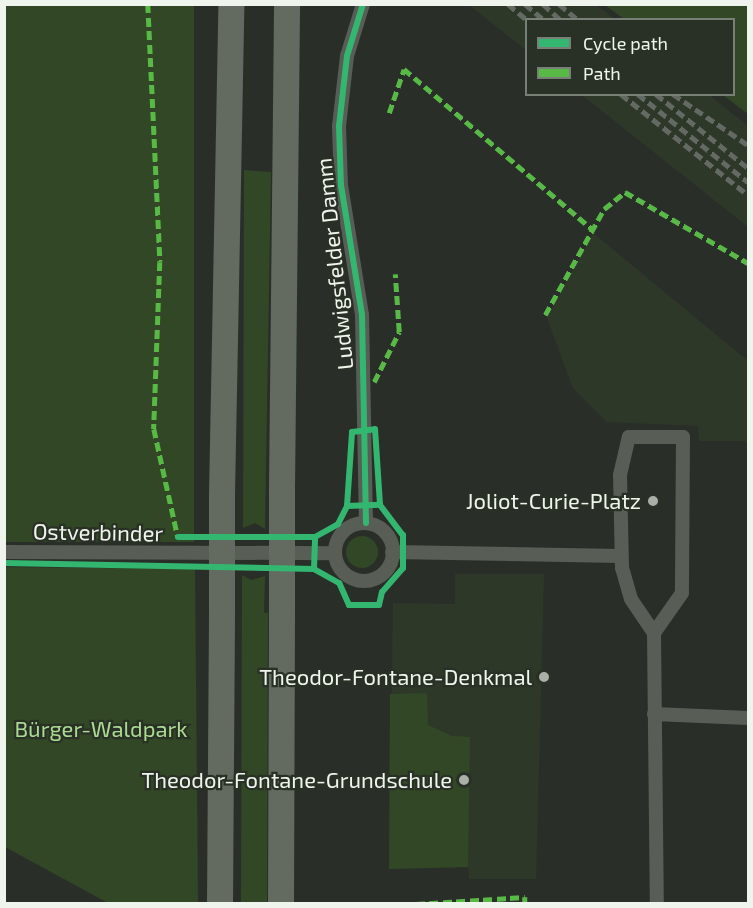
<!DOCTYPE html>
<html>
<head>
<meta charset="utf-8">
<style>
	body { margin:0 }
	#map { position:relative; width:753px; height:908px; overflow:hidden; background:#2a2e29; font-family:"Exo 2",sans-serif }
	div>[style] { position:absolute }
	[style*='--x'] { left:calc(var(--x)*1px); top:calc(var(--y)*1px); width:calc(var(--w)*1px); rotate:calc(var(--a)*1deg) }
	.built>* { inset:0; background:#2e3829 }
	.green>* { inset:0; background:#324726; transform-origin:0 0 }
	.round { border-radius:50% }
	.street>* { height:14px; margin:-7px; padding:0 7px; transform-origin:7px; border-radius:7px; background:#585d56 }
	.street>.ring { margin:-7px; padding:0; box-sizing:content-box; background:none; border:14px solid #585d56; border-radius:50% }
	.highway>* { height:26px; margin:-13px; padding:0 13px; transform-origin:13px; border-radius:13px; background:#636a5f }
	.rail>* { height:4.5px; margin-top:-2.25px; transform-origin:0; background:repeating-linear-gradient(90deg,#656963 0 9px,transparent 0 13.5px) }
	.highway-bridge>* { height:26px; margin:-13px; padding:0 13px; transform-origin:13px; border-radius:13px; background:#636a5f }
	.quiet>* { height:4.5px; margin-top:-2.25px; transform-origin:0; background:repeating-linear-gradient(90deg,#58b947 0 9px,transparent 0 13.5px) }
	.cycleway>* { height:6px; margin:-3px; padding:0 3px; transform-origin:3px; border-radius:3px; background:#33b770 }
	.dots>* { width:16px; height:16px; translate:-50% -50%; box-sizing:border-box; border:3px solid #293126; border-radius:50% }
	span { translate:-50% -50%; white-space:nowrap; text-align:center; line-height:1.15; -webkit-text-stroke:4.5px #293126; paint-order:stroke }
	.street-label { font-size:22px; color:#eff4ed }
	.poi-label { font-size:22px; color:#eff4ed }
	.right { translate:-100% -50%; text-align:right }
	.park-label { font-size:22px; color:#aadb90 }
	.frame { position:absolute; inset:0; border:6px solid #eff4ed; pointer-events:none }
	.legend { position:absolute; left:525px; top:18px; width:210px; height:78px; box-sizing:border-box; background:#293126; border:2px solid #787f76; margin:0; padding:8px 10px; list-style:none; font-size:18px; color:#eff4ed }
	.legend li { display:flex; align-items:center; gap:12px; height:30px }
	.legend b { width:30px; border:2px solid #787f76 }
</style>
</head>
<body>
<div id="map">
	<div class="built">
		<div style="clip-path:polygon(469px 5px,596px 5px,615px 19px,526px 20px,526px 50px)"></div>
		<div style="clip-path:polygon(582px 95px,709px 95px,748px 126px,748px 227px)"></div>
		<div style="clip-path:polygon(593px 233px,748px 361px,748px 446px,745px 441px,699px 441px,698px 426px,607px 422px,573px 388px,547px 318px)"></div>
		<div style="clip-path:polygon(455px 574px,544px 574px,536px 879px,469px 879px,468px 867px,389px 869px,393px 603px,455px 604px)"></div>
	</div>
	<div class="green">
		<div style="left:5px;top:4px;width:189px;height:538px"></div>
		<div style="clip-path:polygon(605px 5px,748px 5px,748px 114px,723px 95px,734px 94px,734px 20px,624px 19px)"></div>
		<div style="clip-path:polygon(244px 170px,271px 172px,265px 529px,255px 523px,243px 528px)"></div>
		<div class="round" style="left:346px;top:536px;width:32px;height:32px"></div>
		<div style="clip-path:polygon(4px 567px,195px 569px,198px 903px,108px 903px,5px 847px)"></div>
		<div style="clip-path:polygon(242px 575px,251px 580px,265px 576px,264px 613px,268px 613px,267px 903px,241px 903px)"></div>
		<div style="clip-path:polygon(427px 693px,428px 725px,452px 736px,470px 737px,468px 867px,389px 869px,390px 694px)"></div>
	</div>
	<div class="street">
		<div style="--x:363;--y:4;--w:54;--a:107.1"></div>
		<div style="--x:347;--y:56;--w:70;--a:96.5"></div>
		<div style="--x:339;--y:126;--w:59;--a:88.1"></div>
		<div style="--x:341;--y:185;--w:132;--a:80.8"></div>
		<div style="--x:362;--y:315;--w:208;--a:88.9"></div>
		<div style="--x:629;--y:437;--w:54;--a:0"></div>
		<div style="--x:683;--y:437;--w:156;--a:90.4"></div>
		<div style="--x:682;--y:593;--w:49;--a:125"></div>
		<div style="--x:654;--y:633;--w:41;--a:-124.1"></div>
		<div style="--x:631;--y:599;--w:32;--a:-106"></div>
		<div style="--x:622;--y:568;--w:93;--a:-91.2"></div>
		<div style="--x:620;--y:475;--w:39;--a:-77"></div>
		<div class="ring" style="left:335px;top:523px;width:44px;height:44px"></div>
		<div style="--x:4;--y:552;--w:331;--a:0.2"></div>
		<div style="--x:392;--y:552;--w:229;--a:1"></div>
		<div style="--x:654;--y:633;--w:271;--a:89.4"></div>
		<div style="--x:654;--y:714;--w:94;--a:2.4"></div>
	</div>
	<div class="highway">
		<div style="--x:282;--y:489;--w:485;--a:-89.4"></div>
		<div style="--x:222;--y:495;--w:491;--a:-88.9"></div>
		<div style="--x:220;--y:904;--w:292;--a:-89.6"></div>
		<div style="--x:281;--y:904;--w:291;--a:-89.8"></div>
	</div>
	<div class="rail">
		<div style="--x:508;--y:4;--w:25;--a:40"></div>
		<div style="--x:525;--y:4;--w:25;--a:40"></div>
		<div style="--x:543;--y:4;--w:24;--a:42"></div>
		<div style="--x:559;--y:4;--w:25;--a:40"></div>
		<div style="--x:621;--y:94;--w:162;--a:38.5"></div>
		<div style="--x:638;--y:94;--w:141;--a:38.7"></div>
		<div style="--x:656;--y:94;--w:118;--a:38.8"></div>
		<div style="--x:673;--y:94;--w:91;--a:34.2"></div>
	</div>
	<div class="highway-bridge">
		<div style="--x:222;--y:495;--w:117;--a:90"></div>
		<div style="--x:282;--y:613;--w:124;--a:-90"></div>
	</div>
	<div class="quiet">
		<div style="--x:148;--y:4;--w:258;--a:87.3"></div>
		<div style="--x:160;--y:262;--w:167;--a:92.1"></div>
		<div style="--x:154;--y:429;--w:111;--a:77.5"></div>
		<div style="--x:178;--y:537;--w:5;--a:0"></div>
		<div style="--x:389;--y:113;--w:46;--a:-71.2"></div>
		<div style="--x:404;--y:69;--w:247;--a:40.4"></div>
		<div style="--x:545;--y:315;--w:121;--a:-60.9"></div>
		<div style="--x:604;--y:209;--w:27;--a:-39"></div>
		<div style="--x:625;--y:192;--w:142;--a:30"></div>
		<div style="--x:374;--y:382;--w:56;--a:-63.4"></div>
		<div style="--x:399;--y:332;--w:58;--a:-93.9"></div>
		<div style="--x:416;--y:904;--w:109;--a:-3.7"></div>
		<div style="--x:525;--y:897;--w:7;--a:90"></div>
	</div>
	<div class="cycleway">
		<div style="--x:363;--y:4;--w:54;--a:107.1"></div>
		<div style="--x:347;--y:56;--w:70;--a:96.5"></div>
		<div style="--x:339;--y:126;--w:59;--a:88.1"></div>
		<div style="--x:341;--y:185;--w:132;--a:80.8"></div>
		<div style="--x:362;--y:315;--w:208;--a:88.9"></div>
		<div style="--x:347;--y:506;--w:74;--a:-86.1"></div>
		<div style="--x:352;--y:432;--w:23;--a:-7"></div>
		<div style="--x:375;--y:429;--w:76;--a:86.2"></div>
		<div style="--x:178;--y:537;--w:137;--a:0"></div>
		<div style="--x:315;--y:537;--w:26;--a:-29"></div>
		<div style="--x:338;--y:524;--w:20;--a:-63"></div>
		<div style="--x:347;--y:506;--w:33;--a:-2"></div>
		<div style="--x:380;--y:505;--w:38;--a:53"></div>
		<div style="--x:403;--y:535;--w:33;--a:90"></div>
		<div style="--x:403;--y:568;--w:32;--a:131"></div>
		<div style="--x:382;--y:592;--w:13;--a:103"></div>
		<div style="--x:379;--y:605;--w:30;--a:180"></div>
		<div style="--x:349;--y:605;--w:24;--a:-114"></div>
		<div style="--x:339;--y:583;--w:29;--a:-151"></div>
		<div style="--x:314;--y:569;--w:32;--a:-88"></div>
		<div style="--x:4;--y:563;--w:310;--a:1.1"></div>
	</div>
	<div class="dots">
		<div style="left:653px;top:501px;background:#aaafa8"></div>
		<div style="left:544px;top:677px;background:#aaafa8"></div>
		<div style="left:464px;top:780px;background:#aaafa8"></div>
	</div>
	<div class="street-label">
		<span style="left:334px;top:264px;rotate:-96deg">Ludwigsfelder Damm</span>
		<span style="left:98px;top:532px;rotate:1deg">Ostverbinder</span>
	</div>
	<div class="poi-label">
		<span class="right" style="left:641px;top:501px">Joliot-Curie-Platz</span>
		<span class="right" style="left:532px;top:677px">Theodor-Fontane-Denkmal</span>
		<span class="right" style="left:452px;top:780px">Theodor-Fontane-Grundschule</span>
	</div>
	<div class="park-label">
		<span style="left:101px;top:729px">Bürger-Waldpark</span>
	</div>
	<div class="frame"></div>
	<ul class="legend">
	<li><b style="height:8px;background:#33b770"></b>Cycle path</li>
	<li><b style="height:8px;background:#58b947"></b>Path</li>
	</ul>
</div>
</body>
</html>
